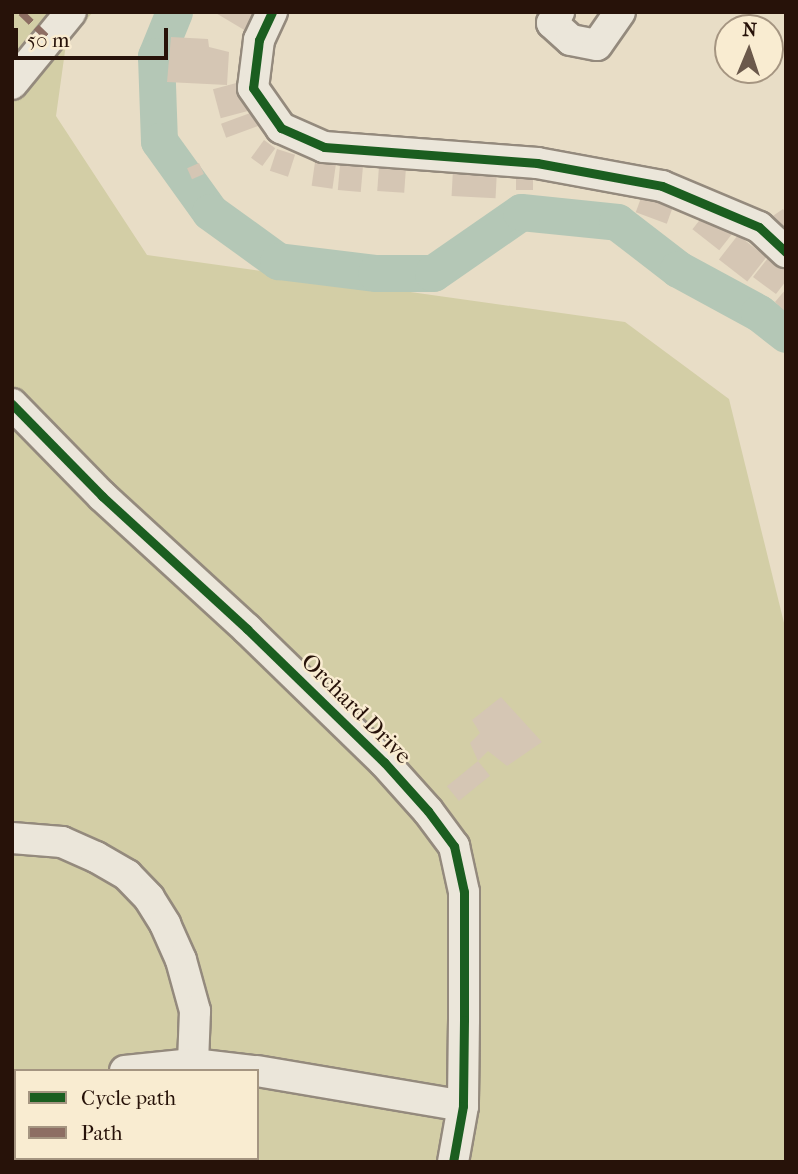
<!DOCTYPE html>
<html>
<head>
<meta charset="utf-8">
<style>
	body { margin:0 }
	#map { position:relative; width:798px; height:1174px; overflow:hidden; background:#e8ddc6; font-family:"IM FELL French Canon",serif }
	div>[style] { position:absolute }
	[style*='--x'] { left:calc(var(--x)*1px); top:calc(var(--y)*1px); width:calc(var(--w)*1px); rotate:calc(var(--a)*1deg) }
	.green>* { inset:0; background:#d3cea6 }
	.river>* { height:37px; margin:-18.5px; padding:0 18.5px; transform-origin:18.5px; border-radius:18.5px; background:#b4c7b6 }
	.building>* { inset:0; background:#d5c6b4; transform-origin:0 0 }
	.roads { filter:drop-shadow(2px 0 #948a7d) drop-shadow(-2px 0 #948a7d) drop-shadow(0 2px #948a7d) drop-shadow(0 -2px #948a7d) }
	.minor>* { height:30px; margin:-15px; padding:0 15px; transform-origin:15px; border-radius:15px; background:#ebe6da }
	.quiet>* { height:7px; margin-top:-3.5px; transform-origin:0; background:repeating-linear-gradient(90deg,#8d6e63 0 14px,transparent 0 21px) }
	.cycleway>* { height:9px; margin:-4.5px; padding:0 4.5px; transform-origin:4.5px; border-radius:4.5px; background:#1b5e20 }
	span { translate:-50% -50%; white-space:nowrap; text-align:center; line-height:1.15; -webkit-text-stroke:5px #f9ecd1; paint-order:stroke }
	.street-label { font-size:23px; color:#271209 }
	.frame { position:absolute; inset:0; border:14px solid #271209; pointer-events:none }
	.legend { position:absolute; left:14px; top:1069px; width:245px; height:91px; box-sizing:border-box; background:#f9ecd1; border:2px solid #a59581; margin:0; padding:9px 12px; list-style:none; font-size:21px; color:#271209 }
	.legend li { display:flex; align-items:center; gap:14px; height:35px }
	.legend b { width:35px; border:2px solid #a59581 }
	.north { position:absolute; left:714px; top:14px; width:70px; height:70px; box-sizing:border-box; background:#f9ecd1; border:2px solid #a59581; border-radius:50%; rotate:2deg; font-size:19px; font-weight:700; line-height:28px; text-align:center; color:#271209 }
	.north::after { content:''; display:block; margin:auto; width:24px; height:32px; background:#6b594b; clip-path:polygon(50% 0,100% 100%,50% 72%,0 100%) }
	.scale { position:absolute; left:14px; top:28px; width:154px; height:32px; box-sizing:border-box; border:4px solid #271209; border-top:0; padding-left:9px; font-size:21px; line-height:24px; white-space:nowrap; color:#271209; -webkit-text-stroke:5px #f9ecd1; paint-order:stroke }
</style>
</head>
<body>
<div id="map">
	<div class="green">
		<div style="clip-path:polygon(evenodd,12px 12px,93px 12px,66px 44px,56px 116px,147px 255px,625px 322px,729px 399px,786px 631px,786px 1162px,12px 1162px,12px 12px,16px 1071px,257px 1071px,257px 1158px,16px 1158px,16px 1071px)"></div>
	</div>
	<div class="river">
		<div style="--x:174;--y:12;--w:48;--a:112.2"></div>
		<div style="--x:156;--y:56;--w:85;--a:88"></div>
		<div style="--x:159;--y:141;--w:87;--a:54.3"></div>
		<div style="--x:210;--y:212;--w:84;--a:35.8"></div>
		<div style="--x:278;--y:261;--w:99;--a:7"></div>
		<div style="--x:376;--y:273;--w:57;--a:0"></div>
		<div style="--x:433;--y:273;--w:107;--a:-34.7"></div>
		<div style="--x:521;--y:212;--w:97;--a:5.9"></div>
		<div style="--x:617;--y:222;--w:77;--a:37.6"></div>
		<div style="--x:678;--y:269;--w:92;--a:28.5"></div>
		<div style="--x:759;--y:313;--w:34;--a:38"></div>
	</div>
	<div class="building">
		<div style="clip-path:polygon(214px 12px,256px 12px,246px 31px)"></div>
		<div style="clip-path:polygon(171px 37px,208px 39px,209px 47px,229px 52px,227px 85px,167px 82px)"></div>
		<div style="left:240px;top:82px;width:30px;height:28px;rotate:75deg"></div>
		<div style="left:253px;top:112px;width:15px;height:34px;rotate:70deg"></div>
		<div style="left:264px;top:140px;width:14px;height:22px;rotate:36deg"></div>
		<div style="left:277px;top:149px;width:19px;height:23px;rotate:18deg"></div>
		<div style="left:315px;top:162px;width:21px;height:24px;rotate:8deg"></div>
		<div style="left:199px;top:163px;width:12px;height:13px;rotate:66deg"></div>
		<div style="left:340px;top:165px;width:23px;height:25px;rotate:5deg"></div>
		<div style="left:379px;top:166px;width:27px;height:25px;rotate:4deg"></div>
		<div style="left:516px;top:167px;width:17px;height:23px"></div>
		<div style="left:453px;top:169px;width:44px;height:27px;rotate:3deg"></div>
		<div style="left:645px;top:187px;width:33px;height:27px;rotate:20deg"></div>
		<div style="clip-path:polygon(783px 209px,786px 213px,786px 244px,764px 222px)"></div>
		<div style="left:706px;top:212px;width:34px;height:22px;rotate:38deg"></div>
		<div style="left:738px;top:235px;width:36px;height:31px;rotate:38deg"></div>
		<div style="clip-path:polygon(768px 258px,786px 270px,786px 281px,776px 294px,753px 277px)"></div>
		<div style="clip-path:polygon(786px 289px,786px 312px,775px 302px)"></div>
		<div style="clip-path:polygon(501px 697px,542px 742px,507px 766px,488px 751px,478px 761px,470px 743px,480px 733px,472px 720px)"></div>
		<div style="left:478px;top:761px;width:19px;height:40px;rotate:51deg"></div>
	</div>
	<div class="roads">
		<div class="minor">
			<div style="--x:272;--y:12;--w:31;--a:115"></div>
			<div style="--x:259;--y:40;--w:48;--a:97.1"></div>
			<div style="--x:253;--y:88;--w:49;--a:55"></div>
			<div style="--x:281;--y:128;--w:47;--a:23.8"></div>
			<div style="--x:324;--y:147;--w:214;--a:4.3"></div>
			<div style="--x:537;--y:163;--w:127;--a:10.4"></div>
			<div style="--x:662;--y:186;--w:105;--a:22.9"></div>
			<div style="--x:759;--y:227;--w:37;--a:43"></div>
			<div style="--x:559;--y:12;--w:13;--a:122"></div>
			<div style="--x:552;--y:23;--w:25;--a:42"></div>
			<div style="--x:571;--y:40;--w:26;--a:11"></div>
			<div style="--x:597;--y:45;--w:40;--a:-55.1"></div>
			<div style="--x:12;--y:84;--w:93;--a:-50.7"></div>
			<div style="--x:12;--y:404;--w:129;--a:45.6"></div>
			<div style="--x:102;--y:496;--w:197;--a:42.5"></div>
			<div style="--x:247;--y:629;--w:191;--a:44.2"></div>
			<div style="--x:384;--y:762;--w:66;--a:48.1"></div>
			<div style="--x:428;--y:811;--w:44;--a:53.4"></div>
			<div style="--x:454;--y:846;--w:47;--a:77.7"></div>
			<div style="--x:464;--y:892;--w:128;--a:90"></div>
			<div style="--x:464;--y:1020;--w:86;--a:90.7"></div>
			<div style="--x:463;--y:1106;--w:57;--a:100.1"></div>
			<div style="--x:12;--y:838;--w:50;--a:4.6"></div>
			<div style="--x:62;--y:842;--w:37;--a:24"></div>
			<div style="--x:96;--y:857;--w:36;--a:30"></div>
			<div style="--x:127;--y:875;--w:32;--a:46"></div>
			<div style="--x:149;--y:898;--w:31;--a:58"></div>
			<div style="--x:165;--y:924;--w:39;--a:66"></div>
			<div style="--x:181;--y:960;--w:53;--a:74.6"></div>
			<div style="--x:195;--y:1011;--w:53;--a:92.2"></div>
			<div style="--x:125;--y:1071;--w:68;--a:-5.9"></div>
			<div style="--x:193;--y:1064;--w:60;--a:6.7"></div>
			<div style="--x:257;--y:1071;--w:209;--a:9.6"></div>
			<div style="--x:12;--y:1091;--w:4;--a:-14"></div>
		</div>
	</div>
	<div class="quiet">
		<div style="--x:21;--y:12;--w:39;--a:44"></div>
	</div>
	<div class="cycleway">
		<div style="--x:272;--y:12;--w:31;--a:115"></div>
		<div style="--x:259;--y:40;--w:48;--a:97.1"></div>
		<div style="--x:253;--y:88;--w:49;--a:55"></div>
		<div style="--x:281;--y:128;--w:47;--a:23.8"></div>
		<div style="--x:324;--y:147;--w:214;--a:4.3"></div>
		<div style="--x:537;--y:163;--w:127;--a:10.4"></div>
		<div style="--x:662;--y:186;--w:105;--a:22.9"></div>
		<div style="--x:759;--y:227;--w:37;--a:43"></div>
		<div style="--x:12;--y:404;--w:129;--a:45.6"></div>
		<div style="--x:102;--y:496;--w:197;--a:42.5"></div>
		<div style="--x:247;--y:629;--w:191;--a:44.2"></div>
		<div style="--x:384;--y:762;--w:66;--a:48.1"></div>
		<div style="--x:428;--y:811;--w:44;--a:53.4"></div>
		<div style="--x:454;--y:846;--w:47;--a:77.7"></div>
		<div style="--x:464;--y:892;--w:128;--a:90"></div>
		<div style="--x:464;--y:1020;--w:86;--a:90.7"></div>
		<div style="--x:463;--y:1106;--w:57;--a:100.1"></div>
	</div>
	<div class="street-label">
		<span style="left:356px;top:709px;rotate:45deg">Orchard Drive</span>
	</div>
	<div class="frame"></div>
	<ul class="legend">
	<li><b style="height:9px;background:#1b5e20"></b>Cycle path</li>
	<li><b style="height:9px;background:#8d6e63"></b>Path</li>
	</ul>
	<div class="north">N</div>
	<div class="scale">50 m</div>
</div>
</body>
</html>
